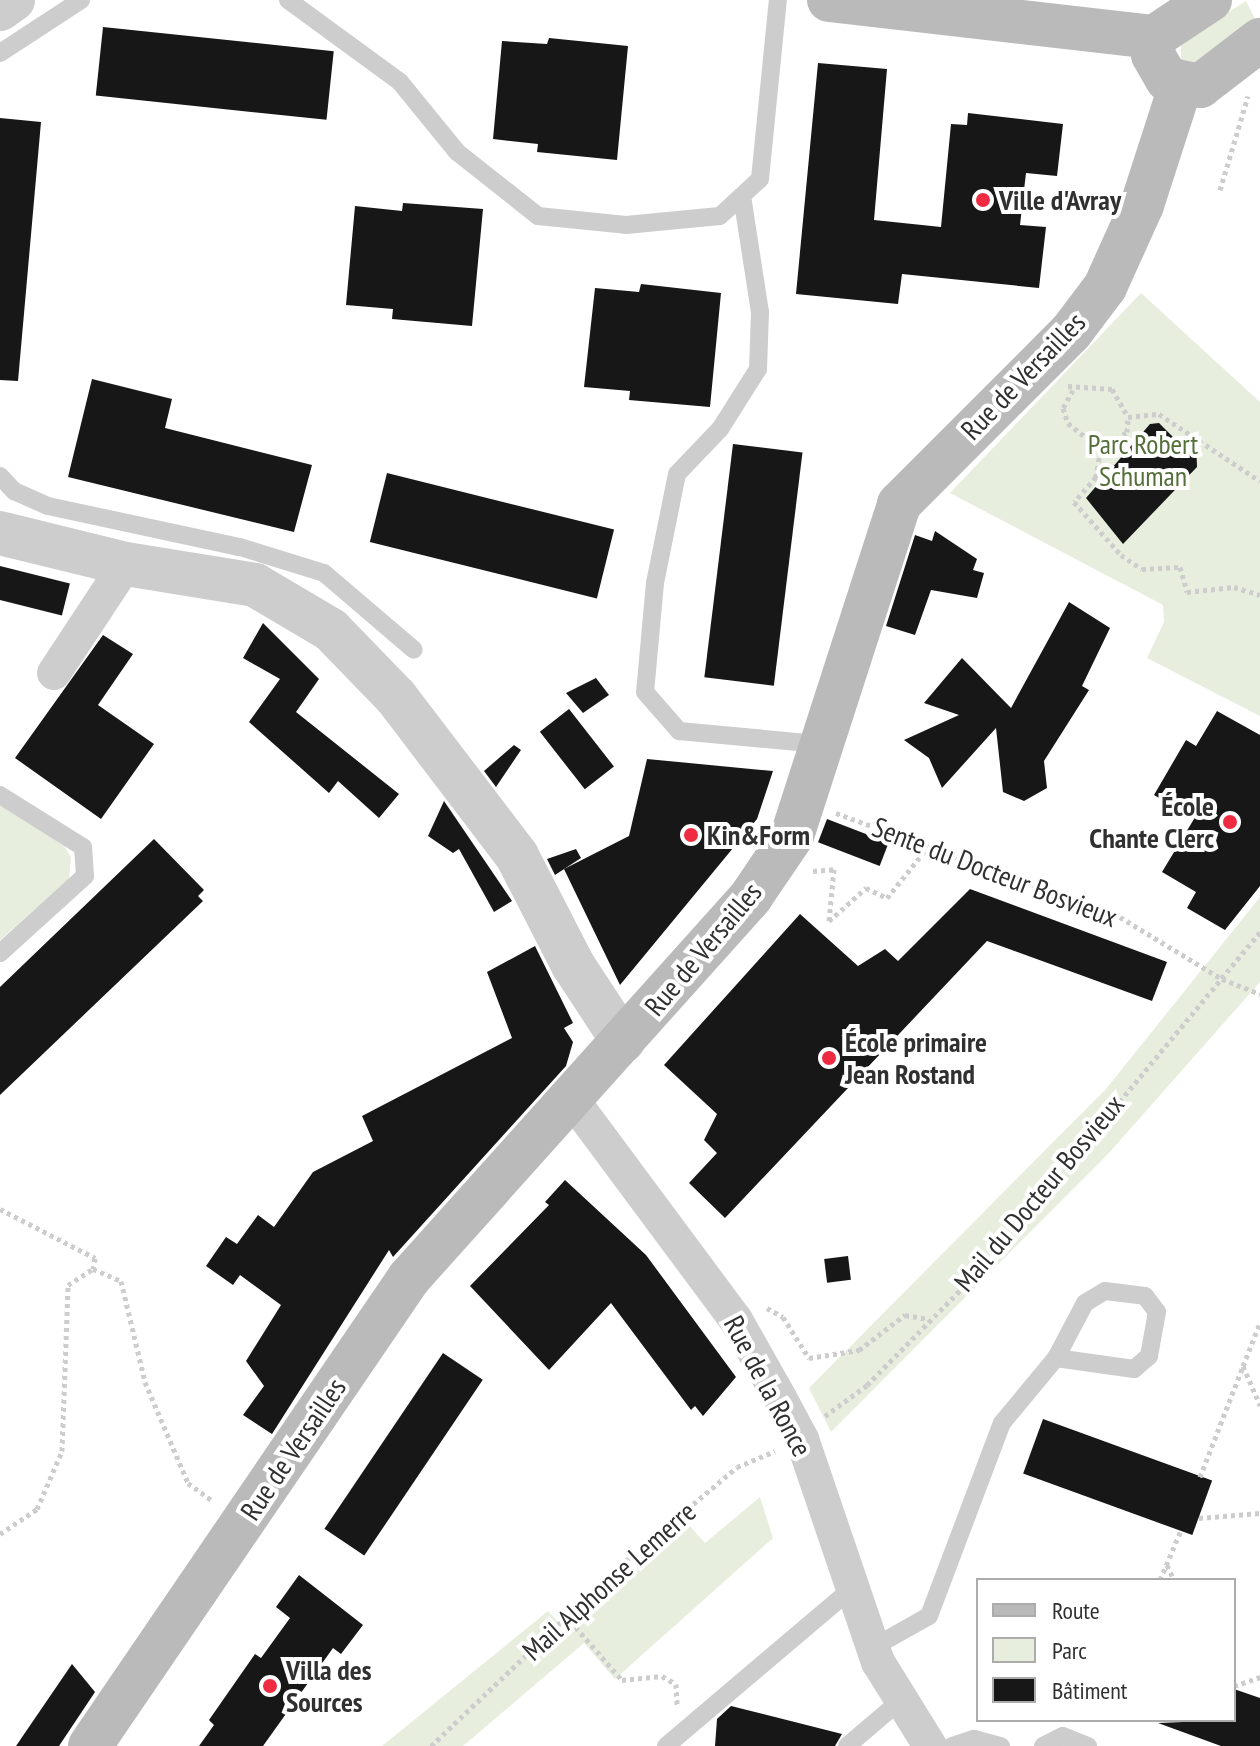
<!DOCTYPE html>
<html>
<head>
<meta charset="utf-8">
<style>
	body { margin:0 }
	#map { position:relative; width:1260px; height:1746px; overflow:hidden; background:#fff; font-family:"PT Sans Narrow",sans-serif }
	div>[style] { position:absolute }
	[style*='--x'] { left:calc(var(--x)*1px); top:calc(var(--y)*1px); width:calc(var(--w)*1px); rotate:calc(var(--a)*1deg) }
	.green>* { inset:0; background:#e7eedd }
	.building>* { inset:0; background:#171717; transform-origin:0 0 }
	.path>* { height:5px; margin-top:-2.5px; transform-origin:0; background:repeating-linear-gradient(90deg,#cdcdcd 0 4px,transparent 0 8px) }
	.service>* { height:18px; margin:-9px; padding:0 9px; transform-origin:9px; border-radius:9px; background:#cdcdcd }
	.minor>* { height:34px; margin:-17px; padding:0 17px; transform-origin:17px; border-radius:17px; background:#cdcdcd }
	.tertiary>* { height:44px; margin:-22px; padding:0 22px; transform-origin:22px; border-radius:22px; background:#cdcdcd }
	.secondary>* { height:44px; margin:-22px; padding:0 22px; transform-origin:22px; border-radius:22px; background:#bababa }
	.dots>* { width:22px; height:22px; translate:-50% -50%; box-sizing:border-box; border:4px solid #fff; border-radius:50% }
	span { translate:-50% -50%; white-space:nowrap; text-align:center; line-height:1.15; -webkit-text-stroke:8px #fff; paint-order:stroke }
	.poi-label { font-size:28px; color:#303030; font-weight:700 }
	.left { translate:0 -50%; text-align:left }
	.right { translate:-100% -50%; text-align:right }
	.street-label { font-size:28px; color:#303030 }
	.park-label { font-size:28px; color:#556f3a }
	.legend { position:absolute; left:976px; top:1578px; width:260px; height:144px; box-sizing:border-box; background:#fff; border:2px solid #acacac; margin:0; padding:10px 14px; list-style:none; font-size:24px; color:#303030 }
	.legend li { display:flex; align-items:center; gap:16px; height:40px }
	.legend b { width:40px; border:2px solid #acacac }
</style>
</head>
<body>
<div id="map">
	<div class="green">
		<div style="clip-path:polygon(1246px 1px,1255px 19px,1194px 65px,1181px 61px,1181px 42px)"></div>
		<div style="clip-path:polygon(1141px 293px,1260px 402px,1260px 716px,1147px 658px,1164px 622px,1163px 605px,950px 493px)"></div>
		<div style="clip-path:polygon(0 804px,60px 840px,71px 857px,69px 879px,0 940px)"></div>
		<div style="clip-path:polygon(1260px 897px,1260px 982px,1108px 1154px,831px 1432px,809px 1388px,1106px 1089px)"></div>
		<div style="clip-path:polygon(760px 1497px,773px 1538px,615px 1679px,584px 1643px,463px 1746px,382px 1746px,548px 1611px,565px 1630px,688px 1524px,705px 1543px)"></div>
	</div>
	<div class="building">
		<div style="left:103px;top:27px;width:232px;height:69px;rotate:6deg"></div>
		<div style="clip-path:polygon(549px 38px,628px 46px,617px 160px,537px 152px,538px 144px,493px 139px,502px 41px,547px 44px)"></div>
		<div style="clip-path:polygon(818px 63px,887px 69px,874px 220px,941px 227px,951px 124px,967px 125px,968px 113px,1063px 124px,1057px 176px,1026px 173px,1020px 225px,1046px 227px,1039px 288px,902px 274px,898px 304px,796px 294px)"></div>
		<div style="clip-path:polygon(0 118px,41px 122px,18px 381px,0 380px)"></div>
		<div style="clip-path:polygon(403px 203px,483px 209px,472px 326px,392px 319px,393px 309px,346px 305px,355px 206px,402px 211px)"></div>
		<div style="clip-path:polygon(641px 284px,721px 293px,710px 407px,629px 400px,630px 391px,584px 387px,595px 288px,639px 292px)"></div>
		<div style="clip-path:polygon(92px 379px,172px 399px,165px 428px,312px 465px,294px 532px,68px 477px)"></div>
		<div style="clip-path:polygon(1159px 423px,1182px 446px,1196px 440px,1197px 467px,1123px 544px,1086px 498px,1150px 424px)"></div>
		<div style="left:733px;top:444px;width:70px;height:235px;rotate:7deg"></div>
		<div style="left:387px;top:473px;width:234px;height:71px;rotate:14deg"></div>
		<div style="clip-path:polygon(935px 531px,977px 559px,973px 570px,984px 573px,977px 598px,931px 590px,915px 635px,886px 626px,915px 535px,932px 541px)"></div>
		<div style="left:0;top:566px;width:72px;height:33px;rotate:14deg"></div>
		<div style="clip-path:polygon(1069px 602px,1110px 628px,1082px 686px,1089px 690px,1044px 761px,1047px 788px,1024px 801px,1003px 792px,996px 728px,942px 788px,929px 758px,904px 740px,959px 715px,924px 703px,962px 658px,1011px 708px)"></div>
		<div style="clip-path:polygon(263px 623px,319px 679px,296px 712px,399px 794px,379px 818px,338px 781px,329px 793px,249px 722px,280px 679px,243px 658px)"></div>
		<div style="clip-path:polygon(103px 635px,133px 654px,98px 705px,154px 744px,101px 819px,15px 758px)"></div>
		<div style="clip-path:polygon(596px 678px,609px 695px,583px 713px,566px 693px)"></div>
		<div style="left:569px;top:709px;width:73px;height:37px;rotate:52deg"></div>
		<div style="clip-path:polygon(1217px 711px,1260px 735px,1260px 886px,1225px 930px,1187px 908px,1196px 892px,1162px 872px,1194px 819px,1154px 795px,1186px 740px,1196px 746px)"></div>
		<div style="clip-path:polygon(514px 745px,521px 750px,496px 787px,484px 771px)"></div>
		<div style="clip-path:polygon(647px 759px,773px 771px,757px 819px,620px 985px,564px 869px,629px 836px)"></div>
		<div style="clip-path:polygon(444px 801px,512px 901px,494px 912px,459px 849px,453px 853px,428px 836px)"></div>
		<div style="left:827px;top:819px;width:66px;height:25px;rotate:21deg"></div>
		<div style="clip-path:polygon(154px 839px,204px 890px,198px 896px,203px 901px,0 1095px,0 987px)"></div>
		<div style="clip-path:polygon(576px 849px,581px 858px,555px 875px,547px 859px)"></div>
		<div style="clip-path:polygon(970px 889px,1167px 962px,1152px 1001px,987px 941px,725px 1218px,689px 1183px,717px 1153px,704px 1140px,717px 1114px,664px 1065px,800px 914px,858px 966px,885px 949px,898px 961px)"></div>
		<div style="clip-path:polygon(535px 946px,573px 1023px,564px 1028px,573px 1042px,566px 1066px,393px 1257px,389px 1250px,272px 1434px,243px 1415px,264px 1386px,246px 1361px,281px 1305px,240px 1275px,233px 1285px,206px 1266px,226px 1237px,237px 1244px,258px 1215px,274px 1227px,313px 1172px,373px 1141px,362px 1116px,512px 1038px,487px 972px)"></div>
		<div style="clip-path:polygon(565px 1180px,646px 1255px,736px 1377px,703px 1416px,695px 1406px,691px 1410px,611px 1303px,549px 1370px,470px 1286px,549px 1205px,545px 1202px)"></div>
		<div style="left:848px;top:1256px;width:24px;height:24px;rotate:83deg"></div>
		<div style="left:443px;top:1353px;width:48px;height:212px;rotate:34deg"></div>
		<div style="left:1043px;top:1419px;width:180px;height:58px;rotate:20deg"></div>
		<div style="clip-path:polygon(299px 1575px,363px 1625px,341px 1654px,333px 1648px,263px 1746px,199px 1746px,214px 1725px,209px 1720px,255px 1654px,261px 1658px,290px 1618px,276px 1607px)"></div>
		<div style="clip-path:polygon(72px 1664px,95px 1692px,59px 1746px,16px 1746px)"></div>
		<div style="clip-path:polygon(1234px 1689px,1260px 1698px,1260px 1746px,1221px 1746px,1158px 1723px,1234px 1720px)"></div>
		<div style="clip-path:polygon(731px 1706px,771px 1716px,842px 1734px,835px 1746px,715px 1746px,717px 1719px)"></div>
	</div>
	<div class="path">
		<div style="--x:1220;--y:190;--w:98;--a:-73.4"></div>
		<div style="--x:1068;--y:386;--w:44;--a:3.9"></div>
		<div style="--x:1112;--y:389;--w:32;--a:60"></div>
		<div style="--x:1128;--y:417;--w:31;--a:-6"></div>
		<div style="--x:1159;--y:414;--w:121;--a:33.6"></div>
		<div style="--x:1073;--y:390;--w:21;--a:119"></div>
		<div style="--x:1063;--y:408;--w:16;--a:72"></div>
		<div style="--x:1068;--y:423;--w:27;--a:39"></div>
		<div style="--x:1089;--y:440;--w:20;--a:9"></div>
		<div style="--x:1109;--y:443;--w:21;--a:-31"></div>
		<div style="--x:1127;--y:432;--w:15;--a:-86"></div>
		<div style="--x:1102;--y:442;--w:36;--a:100"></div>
		<div style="--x:1096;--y:477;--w:33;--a:131"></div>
		<div style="--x:1074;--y:502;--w:71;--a:48.4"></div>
		<div style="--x:1121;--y:555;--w:25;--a:34"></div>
		<div style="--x:1142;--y:569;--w:38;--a:-3"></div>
		<div style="--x:1180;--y:567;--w:26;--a:74"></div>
		<div style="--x:1187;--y:592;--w:47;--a:-6.1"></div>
		<div style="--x:1234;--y:587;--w:27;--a:17"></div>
		<div style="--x:836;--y:813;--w:302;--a:20.1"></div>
		<div style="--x:1120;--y:917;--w:119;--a:31.3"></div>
		<div style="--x:1222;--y:979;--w:41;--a:21.5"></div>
		<div style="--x:813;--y:871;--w:21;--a:-5"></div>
		<div style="--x:834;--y:869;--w:52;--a:95.5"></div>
		<div style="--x:829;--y:921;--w:50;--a:-41.7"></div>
		<div style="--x:866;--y:888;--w:23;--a:25"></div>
		<div style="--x:887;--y:898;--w:65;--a:-51.2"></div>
		<div style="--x:0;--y:1209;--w:107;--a:27.3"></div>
		<div style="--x:95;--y:1258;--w:11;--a:100"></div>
		<div style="--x:767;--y:1308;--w:18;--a:29"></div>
		<div style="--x:783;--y:1317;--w:49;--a:57.6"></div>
		<div style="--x:809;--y:1358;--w:51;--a:-9.1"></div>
		<div style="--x:859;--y:1350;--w:58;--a:-37.3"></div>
		<div style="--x:905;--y:1315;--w:22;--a:10"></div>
		<div style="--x:1243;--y:1366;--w:46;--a:-68.4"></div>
		<div style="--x:825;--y:1416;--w:52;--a:-36.4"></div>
		<div style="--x:867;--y:1385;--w:164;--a:-45.5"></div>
		<div style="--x:982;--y:1268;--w:436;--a:-50.4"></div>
		<div style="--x:1200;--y:1477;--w:119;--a:-68.8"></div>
		<div style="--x:1243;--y:1366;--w:43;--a:66.4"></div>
		<div style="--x:1199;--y:1518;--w:61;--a:-4.7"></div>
		<div style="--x:0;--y:1534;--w:45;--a:-34"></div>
		<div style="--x:37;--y:1509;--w:63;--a:-66.7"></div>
		<div style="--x:62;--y:1451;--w:166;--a:-87.9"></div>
		<div style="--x:68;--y:1285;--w:30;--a:-33"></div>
		<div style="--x:93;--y:1269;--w:30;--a:23"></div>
		<div style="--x:121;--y:1281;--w:104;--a:76.6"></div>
		<div style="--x:145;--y:1382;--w:110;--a:66.9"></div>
		<div style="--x:188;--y:1483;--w:31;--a:36"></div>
		<div style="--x:1167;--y:1565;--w:17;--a:65"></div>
		<div style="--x:1160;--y:1580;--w:54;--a:-67.2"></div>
		<div style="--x:565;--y:1615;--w:86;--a:48.8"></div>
		<div style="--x:622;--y:1680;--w:40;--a:-5.7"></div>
		<div style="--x:662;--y:1676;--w:16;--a:30"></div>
		<div style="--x:676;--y:1684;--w:21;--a:87"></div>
		<div style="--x:1234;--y:1686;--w:28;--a:-19"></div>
		<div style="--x:431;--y:1746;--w:253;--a:-43.7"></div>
		<div style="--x:614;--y:1571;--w:161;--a:-40.2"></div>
		<div style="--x:737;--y:1467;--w:41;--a:-22.8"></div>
	</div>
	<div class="service">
		<div style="--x:288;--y:0;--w:139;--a:36.2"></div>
		<div style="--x:400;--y:82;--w:90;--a:50.8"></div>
		<div style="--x:457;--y:152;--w:103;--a:38.3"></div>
		<div style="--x:538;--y:216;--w:88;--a:5.8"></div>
		<div style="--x:626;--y:225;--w:94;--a:-5.5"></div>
		<div style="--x:720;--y:216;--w:54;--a:-42.8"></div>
		<div style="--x:760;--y:179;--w:180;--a:-84.3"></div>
		<div style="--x:0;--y:53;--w:97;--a:-33.2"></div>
		<div style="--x:742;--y:196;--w:117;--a:81.2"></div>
		<div style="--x:760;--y:312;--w:57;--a:92"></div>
		<div style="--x:758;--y:369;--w:71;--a:122.3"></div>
		<div style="--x:720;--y:429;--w:62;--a:133.7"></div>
		<div style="--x:677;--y:474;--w:111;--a:101.4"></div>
		<div style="--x:655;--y:583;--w:109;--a:95.2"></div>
		<div style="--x:645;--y:692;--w:52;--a:48.9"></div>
		<div style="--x:679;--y:731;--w:142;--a:5.3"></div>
		<div style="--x:0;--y:476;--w:21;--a:47"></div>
		<div style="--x:14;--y:491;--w:37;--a:24"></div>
		<div style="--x:48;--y:506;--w:196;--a:12.1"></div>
		<div style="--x:240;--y:547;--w:88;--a:17.2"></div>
		<div style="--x:324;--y:573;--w:118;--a:40.5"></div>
		<div style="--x:0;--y:795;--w:98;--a:32.1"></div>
		<div style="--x:83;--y:847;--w:29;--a:86"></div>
		<div style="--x:85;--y:876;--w:115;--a:137.8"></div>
		<div style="--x:872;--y:1648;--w:65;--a:-29.3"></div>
		<div style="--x:929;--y:1616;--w:206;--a:-69.3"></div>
		<div style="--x:1002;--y:1423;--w:85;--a:-50.3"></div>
		<div style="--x:1056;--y:1358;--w:62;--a:-62.2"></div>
		<div style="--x:1085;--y:1303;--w:23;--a:-31"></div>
		<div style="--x:1105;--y:1291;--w:40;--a:7.1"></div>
		<div style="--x:1145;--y:1296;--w:20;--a:53"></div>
		<div style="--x:1157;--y:1312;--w:45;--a:100.3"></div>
		<div style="--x:1149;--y:1356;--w:20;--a:139"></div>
		<div style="--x:1134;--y:1369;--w:79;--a:-172"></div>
		<div style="--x:666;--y:1746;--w:240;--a:-40.3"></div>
		<div style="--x:847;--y:1746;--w:71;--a:-40.4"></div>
		<div style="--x:952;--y:1746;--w:23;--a:-18"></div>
		<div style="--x:974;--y:1739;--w:28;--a:15"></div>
		<div style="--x:1043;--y:1746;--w:22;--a:-27"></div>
		<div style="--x:1063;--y:1736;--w:27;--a:22"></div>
	</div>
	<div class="minor">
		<div style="--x:54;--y:673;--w:131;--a:-56.6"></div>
		<div style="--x:571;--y:1098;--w:277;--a:53.4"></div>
		<div style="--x:736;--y:1320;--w:90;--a:60.6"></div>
		<div style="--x:780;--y:1398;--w:47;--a:61.8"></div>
		<div style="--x:802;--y:1439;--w:236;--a:71.2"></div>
		<div style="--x:878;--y:1662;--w:99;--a:58.2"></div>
	</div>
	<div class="tertiary">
		<div style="--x:0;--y:9;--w:16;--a:-35"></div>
		<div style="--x:0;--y:533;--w:130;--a:13.8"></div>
		<div style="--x:126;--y:564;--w:131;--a:9.2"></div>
		<div style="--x:255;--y:585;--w:88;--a:30.6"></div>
		<div style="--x:331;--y:630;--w:93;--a:45.9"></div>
		<div style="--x:396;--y:697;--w:200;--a:52.7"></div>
		<div style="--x:517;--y:856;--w:123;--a:62.8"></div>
		<div style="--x:573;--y:965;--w:91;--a:56.7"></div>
	</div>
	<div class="secondary">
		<div style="--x:829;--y:0;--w:327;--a:6.5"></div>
		<div style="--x:1210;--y:0;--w:67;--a:146.5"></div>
		<div style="--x:1154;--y:37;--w:18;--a:93"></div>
		<div style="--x:1153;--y:55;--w:28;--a:60"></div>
		<div style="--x:1167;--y:79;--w:34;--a:12"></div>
		<div style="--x:1200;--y:86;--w:76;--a:-37.5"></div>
		<div style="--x:90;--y:1746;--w:566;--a:-55.72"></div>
		<div style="--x:409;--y:1278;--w:511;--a:-48.1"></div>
		<div style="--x:750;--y:898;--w:75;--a:-55.9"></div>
		<div style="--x:792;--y:836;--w:349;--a:-72.1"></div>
		<div style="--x:899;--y:504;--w:243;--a:-45"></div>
		<div style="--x:1071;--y:332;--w:56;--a:-52.9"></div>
		<div style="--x:1105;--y:287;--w:90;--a:-65.7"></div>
		<div style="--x:1142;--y:205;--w:124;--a:-72.1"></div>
	</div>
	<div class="dots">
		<div style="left:983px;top:200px;background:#ee2b40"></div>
		<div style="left:1230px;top:822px;background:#ee2b40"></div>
		<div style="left:691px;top:835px;background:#ee2b40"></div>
		<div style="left:829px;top:1058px;background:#ee2b40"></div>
		<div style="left:270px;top:1686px;background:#ee2b40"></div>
	</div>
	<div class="poi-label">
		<span class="left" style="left:999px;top:200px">Ville d'Avray</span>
		<span class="right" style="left:1214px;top:822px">École<br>Chante Clerc</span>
		<span class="left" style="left:707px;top:835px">Kin&amp;Form</span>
		<span class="left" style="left:845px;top:1058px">École primaire<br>Jean Rostand</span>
		<span class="left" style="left:286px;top:1686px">Villa des<br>Sources</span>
	</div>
	<div class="street-label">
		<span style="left:1023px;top:376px;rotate:-46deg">Rue de Versailles</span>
		<span style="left:995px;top:872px;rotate:21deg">Sente du Docteur Bosvieux</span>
		<span style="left:703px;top:949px;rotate:-50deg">Rue de Versailles</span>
		<span style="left:1039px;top:1193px;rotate:-50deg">Mail du Docteur Bosvieux</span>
		<span style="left:768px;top:1386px;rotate:62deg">Rue de la Ronce</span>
		<span style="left:293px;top:1449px;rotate:-56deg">Rue de Versailles</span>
		<span style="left:609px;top:1581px;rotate:-42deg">Mail Alphonse Lemerre</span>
	</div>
	<div class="park-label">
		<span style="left:1143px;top:460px">Parc Robert<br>Schuman</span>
	</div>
	<ul class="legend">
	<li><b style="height:10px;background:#bababa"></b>Route</li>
	<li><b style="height:22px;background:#e7eedd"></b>Parc</li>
	<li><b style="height:22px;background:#171717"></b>Bâtiment</li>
	</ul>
</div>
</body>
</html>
